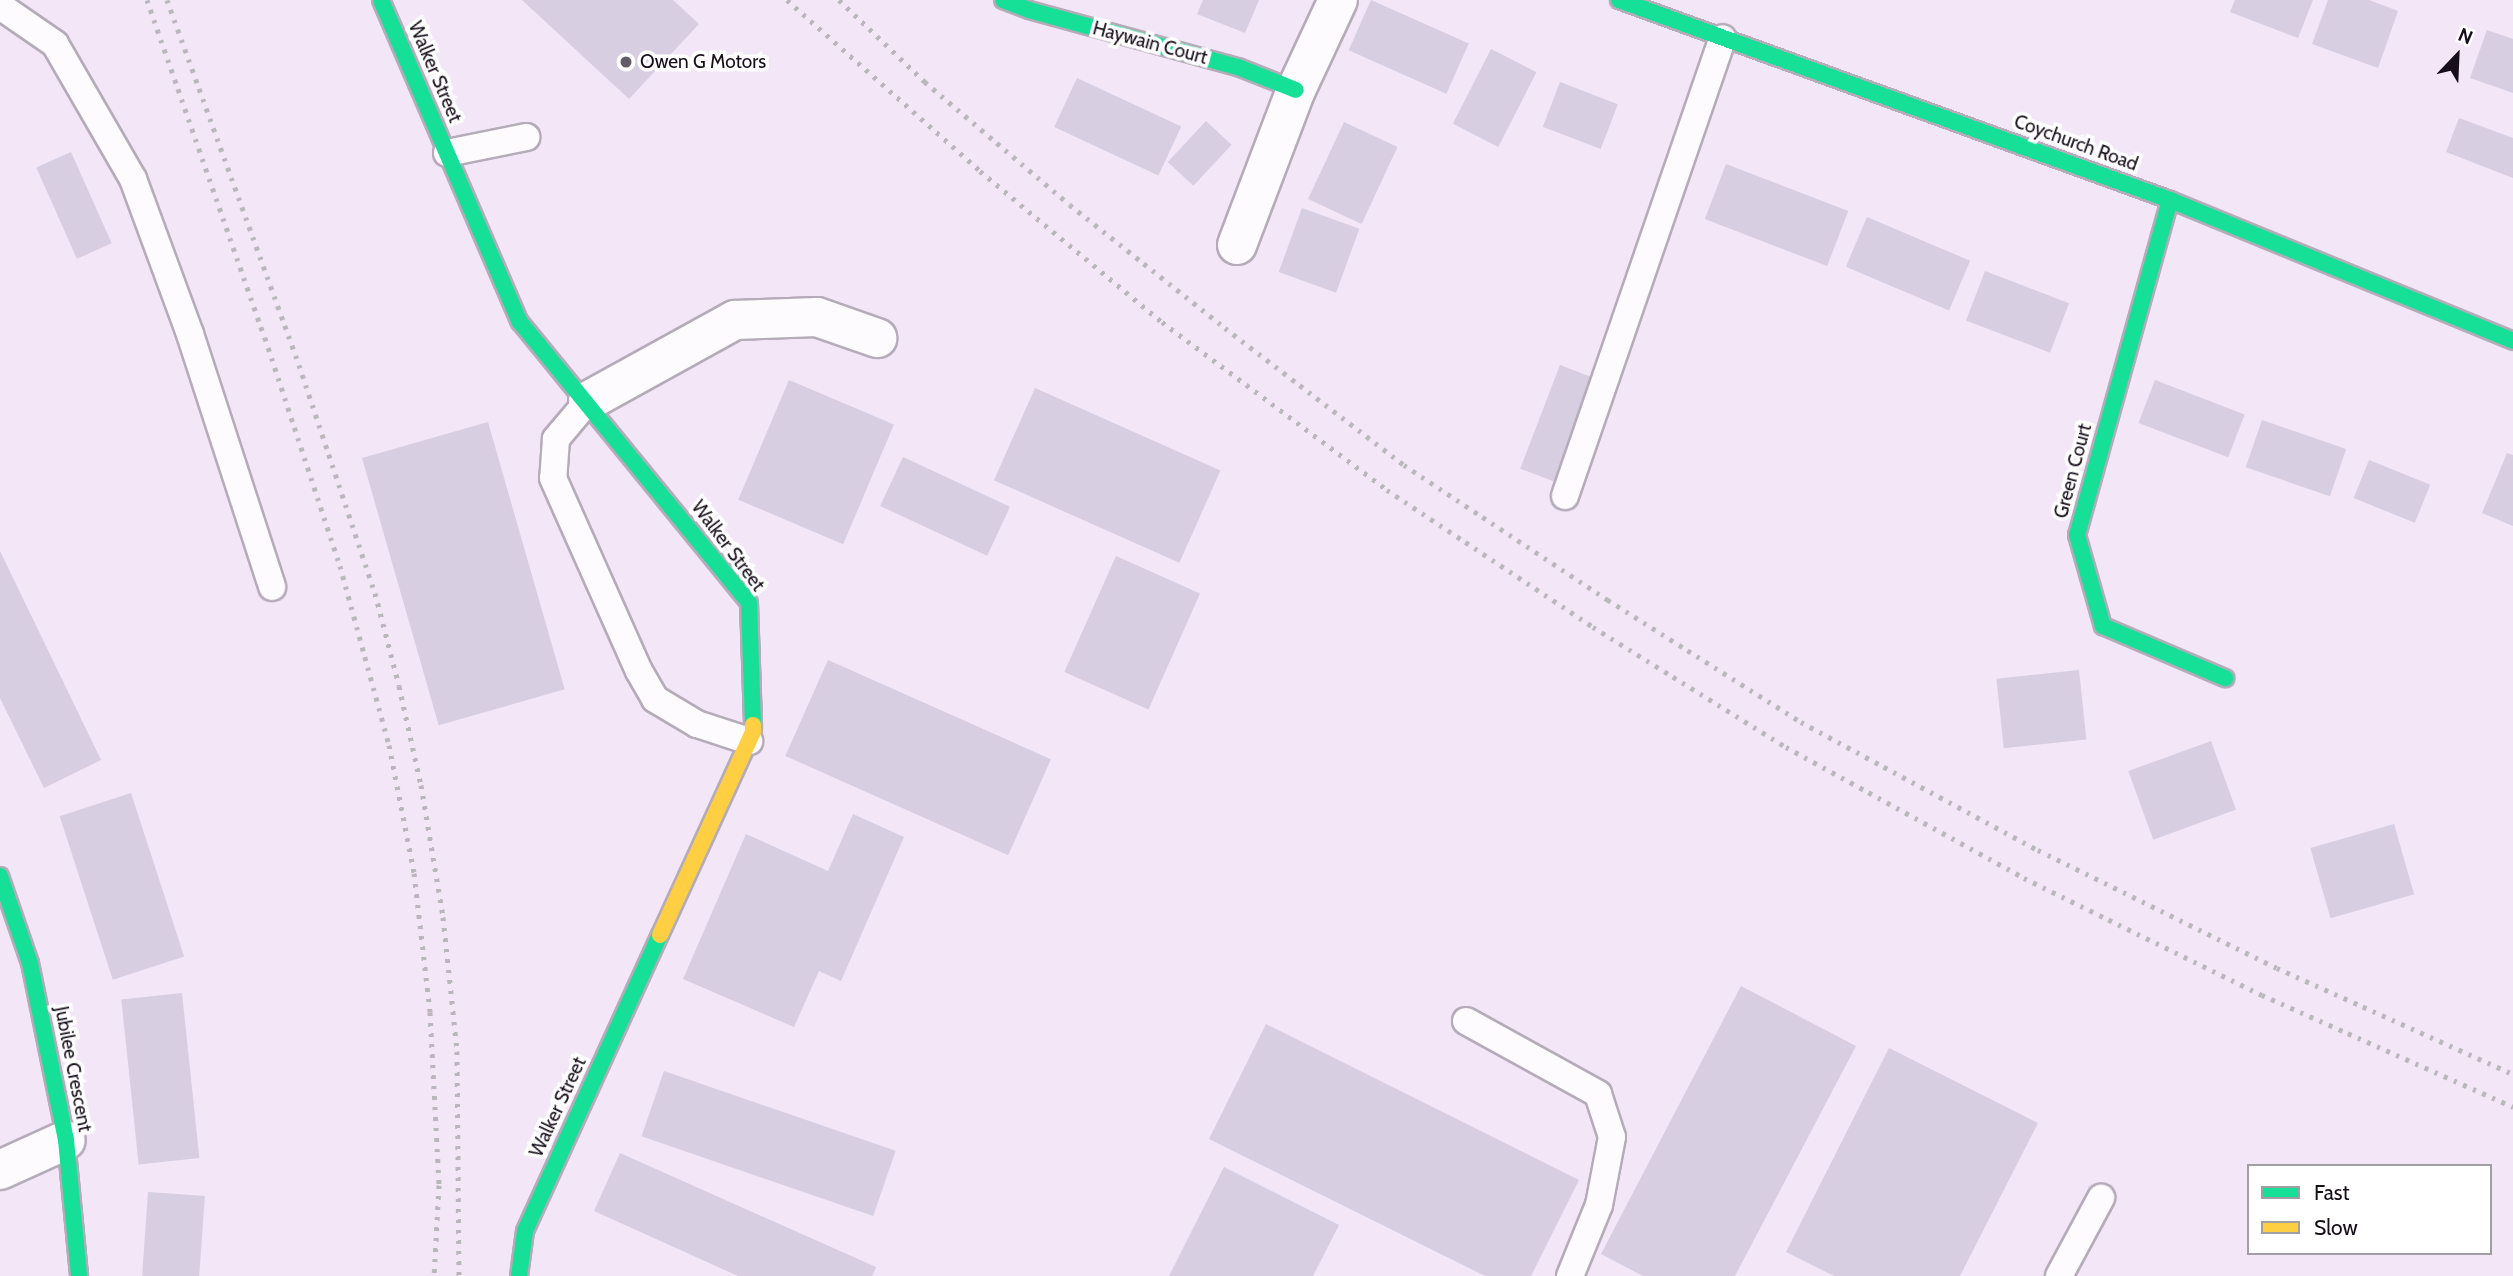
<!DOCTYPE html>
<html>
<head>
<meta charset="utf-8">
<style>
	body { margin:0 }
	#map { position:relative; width:2513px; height:1276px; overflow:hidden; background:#f2e6f7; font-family:Cabin,sans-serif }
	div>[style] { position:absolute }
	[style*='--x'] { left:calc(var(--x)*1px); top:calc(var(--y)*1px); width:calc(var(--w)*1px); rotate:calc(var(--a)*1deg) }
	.building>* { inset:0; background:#d7cee1; transform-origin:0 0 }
	.roads { filter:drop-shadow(2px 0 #b5abb9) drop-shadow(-2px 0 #b5abb9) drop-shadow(0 2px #b5abb9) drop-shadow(0 -2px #b5abb9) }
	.lane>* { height:26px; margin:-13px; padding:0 13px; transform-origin:13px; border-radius:13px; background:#fdfbfe }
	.street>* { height:38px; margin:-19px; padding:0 19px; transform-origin:19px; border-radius:19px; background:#fdfbfe }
	.fast>* { height:16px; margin:-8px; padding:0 8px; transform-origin:8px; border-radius:8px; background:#16e098 }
	.slow>* { height:16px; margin:-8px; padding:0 8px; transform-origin:8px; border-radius:8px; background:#ffcf43 }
	.rail>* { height:5px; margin-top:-2.5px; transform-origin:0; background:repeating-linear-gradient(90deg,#bab7bc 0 3.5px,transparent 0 10.5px) }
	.dots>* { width:19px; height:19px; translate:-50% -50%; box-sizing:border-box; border:4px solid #fff; border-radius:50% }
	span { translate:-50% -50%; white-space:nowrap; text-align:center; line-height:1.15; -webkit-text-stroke:7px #fff; paint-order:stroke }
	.street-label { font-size:19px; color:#170e1b }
	.poi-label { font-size:19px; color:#170e1b }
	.left { translate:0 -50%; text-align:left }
	.legend { position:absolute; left:2247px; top:1164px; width:245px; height:91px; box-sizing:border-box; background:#fff; border:2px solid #a29fa4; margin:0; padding:9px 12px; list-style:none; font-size:21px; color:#170e1b }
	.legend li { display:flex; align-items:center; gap:14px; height:35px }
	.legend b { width:35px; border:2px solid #a29fa4 }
	.north { position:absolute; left:2422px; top:21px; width:70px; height:70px; -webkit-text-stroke:5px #fff; paint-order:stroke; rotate:23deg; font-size:19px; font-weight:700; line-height:28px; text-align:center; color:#170e1b }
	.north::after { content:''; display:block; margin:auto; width:24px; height:32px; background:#170e1b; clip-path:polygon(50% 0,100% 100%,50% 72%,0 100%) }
</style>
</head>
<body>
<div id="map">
	<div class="building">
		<div style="clip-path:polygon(522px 0,673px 0,699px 24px,629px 99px)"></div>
		<div style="clip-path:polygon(1203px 0,1259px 0,1245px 33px,1197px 14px)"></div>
		<div style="left:1371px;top:0;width:107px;height:55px;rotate:24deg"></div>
		<div style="clip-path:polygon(2235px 0,2313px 0,2298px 38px,2230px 12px)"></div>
		<div style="clip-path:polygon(2328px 0,2369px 0,2398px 11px,2378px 68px,2312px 44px)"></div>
		<div style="clip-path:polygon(2487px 30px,2513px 39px,2513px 93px,2470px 78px)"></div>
		<div style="left:1491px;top:49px;width:51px;height:84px;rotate:27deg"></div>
		<div style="left:1077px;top:78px;width:115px;height:54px;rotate:25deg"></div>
		<div style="left:1560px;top:82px;width:62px;height:48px;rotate:21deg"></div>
		<div style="clip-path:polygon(2459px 118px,2513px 138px,2513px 178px,2446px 152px)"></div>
		<div style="left:1206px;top:121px;width:35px;height:56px;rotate:43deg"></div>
		<div style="left:1344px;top:122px;width:59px;height:85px;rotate:25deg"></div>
		<div style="left:71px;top:152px;width:100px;height:38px;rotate:66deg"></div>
		<div style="left:1726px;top:164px;width:131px;height:59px;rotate:21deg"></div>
		<div style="left:1302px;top:208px;width:61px;height:68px;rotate:20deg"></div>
		<div style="left:1867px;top:217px;width:112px;height:54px;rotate:23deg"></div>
		<div style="left:1985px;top:271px;width:90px;height:53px;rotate:21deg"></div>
		<div style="left:1560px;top:365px;width:39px;height:111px;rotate:21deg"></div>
		<div style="left:789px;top:380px;width:114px;height:130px;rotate:23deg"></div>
		<div style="left:2155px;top:380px;width:96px;height:46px;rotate:21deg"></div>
		<div style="left:1035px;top:388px;width:203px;height:101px;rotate:24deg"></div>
		<div style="left:2262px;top:420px;width:89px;height:50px;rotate:19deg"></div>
		<div style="left:488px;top:422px;width:278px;height:131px;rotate:74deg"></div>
		<div style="clip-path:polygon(2507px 453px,2513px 455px,2513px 526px,2482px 513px)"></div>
		<div style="left:903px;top:457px;width:118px;height:54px;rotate:25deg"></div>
		<div style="left:2369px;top:460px;width:66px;height:41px;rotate:22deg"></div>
		<div style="clip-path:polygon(0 551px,101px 760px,44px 788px,0 698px)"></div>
		<div style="left:1116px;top:556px;width:92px;height:127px;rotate:24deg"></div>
		<div style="left:828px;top:660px;width:244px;height:105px;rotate:24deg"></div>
		<div style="left:2079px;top:670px;width:70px;height:83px;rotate:84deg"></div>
		<div style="left:2211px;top:741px;width:73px;height:88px;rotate:70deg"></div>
		<div style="left:131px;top:793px;width:172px;height:75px;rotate:72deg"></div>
		<div style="clip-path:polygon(853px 814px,904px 837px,841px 981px,819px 971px,794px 1027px,683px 979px,746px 834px,828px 871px)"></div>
		<div style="left:2394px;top:824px;width:73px;height:87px;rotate:74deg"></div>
		<div style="clip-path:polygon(1741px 986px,1856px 1046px,1735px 1276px,1643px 1276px,1601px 1254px)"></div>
		<div style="left:182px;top:993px;width:166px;height:61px;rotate:84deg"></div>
		<div style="clip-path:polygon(1266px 1024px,1579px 1180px,1531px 1276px,1485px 1276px,1209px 1139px)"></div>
		<div style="clip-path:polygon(1889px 1048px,2038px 1123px,1960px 1276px,1834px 1276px,1786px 1252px)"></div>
		<div style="left:664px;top:1071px;width:245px;height:69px;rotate:19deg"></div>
		<div style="clip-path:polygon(620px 1153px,876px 1267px,872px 1276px,738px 1276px,594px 1211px)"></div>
		<div style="clip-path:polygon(1224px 1167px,1339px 1225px,1313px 1276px,1169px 1276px)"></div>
		<div style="left:148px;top:1192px;width:57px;height:84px;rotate:4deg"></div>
	</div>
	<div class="roads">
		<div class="lane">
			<div style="--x:0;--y:6;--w:67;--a:34.6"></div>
			<div style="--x:55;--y:44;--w:156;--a:60"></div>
			<div style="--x:133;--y:179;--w:165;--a:69.8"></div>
			<div style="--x:190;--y:334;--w:266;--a:72"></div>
			<div style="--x:447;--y:153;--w:81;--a:-11.4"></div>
			<div style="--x:588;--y:401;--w:50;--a:130.1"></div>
			<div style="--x:556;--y:439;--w:39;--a:94"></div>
			<div style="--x:553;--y:478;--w:211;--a:66"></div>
			<div style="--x:639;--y:671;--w:32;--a:60"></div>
			<div style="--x:655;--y:699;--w:49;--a:30.8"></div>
			<div style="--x:697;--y:724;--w:55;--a:18.1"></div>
			<div style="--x:1565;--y:496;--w:484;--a:-71"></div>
			<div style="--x:1466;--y:1021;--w:151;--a:28.9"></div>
			<div style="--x:1598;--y:1094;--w:45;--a:72"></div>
			<div style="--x:1612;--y:1137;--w:69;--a:100.8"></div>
			<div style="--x:1599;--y:1205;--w:77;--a:112.2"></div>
			<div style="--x:2059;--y:1276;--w:89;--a:-61.7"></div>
		</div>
		<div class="street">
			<div style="--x:1237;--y:245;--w:166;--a:-69.2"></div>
			<div style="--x:1296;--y:90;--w:99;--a:-65"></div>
			<div style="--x:588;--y:401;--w:168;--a:-28.9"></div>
			<div style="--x:735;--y:320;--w:82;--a:-2.1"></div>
			<div style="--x:817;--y:317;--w:64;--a:19.3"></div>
			<div style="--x:0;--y:1170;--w:72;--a:-24.4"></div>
		</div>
		<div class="fast">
			<div style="--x:381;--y:0;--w:351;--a:66.7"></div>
			<div style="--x:520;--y:322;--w:362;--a:50.8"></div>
			<div style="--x:749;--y:603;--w:122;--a:88.1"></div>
			<div style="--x:1003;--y:0;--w:28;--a:21"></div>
			<div style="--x:1029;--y:10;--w:217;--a:15.3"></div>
			<div style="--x:1238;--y:67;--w:62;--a:21.6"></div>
			<div style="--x:1619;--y:0;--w:586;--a:19.95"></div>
			<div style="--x:2170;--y:200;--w:371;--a:22.3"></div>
			<div style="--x:2170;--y:200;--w:348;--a:105.5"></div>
			<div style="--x:2077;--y:535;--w:95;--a:74.1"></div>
			<div style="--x:2103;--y:626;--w:133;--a:23.1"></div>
			<div style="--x:0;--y:876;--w:92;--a:71"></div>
			<div style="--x:30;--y:963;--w:181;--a:78.5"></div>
			<div style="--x:66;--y:1140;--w:137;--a:84.5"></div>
			<div style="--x:519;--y:1276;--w:45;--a:-82.4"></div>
			<div style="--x:525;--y:1231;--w:325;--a:-65.5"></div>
		</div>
		<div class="slow">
			<div style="--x:660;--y:935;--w:223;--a:-65.4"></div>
			<div style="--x:753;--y:732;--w:7;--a:-90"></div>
		</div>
	</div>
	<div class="rail">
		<div style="--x:147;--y:0;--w:358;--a:70.8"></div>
		<div style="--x:265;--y:338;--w:240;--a:71.8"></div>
		<div style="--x:340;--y:566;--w:186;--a:74.7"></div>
		<div style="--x:389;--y:745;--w:130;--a:78.9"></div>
		<div style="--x:414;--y:873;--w:140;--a:83.4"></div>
		<div style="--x:430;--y:1012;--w:173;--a:87"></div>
		<div style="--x:439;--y:1185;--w:91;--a:93.1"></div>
		<div style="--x:167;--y:0;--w:388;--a:70.1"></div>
		<div style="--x:299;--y:365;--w:240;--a:71.6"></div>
		<div style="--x:375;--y:593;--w:96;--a:75.5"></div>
		<div style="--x:399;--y:686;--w:101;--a:77.5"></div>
		<div style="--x:421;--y:785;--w:134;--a:80.5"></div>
		<div style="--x:443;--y:917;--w:135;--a:84"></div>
		<div style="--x:457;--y:1051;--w:225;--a:89.5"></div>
		<div style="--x:787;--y:0;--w:258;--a:41.5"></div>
		<div style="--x:980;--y:171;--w:236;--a:39.7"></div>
		<div style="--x:1162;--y:322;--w:281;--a:36.7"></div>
		<div style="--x:1387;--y:490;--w:247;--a:33.6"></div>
		<div style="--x:1593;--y:627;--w:227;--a:31.9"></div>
		<div style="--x:1786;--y:747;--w:272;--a:28.8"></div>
		<div style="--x:2024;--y:878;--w:265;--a:26.2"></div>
		<div style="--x:2262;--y:995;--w:275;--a:24"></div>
		<div style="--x:839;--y:0;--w:119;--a:43.6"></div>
		<div style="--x:925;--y:82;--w:190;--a:40.3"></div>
		<div style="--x:1070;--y:205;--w:198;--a:38.4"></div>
		<div style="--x:1225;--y:328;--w:225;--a:37.4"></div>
		<div style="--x:1404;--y:465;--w:245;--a:33.5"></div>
		<div style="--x:1608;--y:600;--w:228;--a:32.3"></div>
		<div style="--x:1801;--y:722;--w:269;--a:28.4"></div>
		<div style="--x:2038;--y:850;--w:267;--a:26.3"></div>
		<div style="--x:2277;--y:968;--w:259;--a:24.2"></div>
	</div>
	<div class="dots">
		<div style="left:626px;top:62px;background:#645a68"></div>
	</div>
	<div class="street-label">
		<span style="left:1150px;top:43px;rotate:15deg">Haywain Court</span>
		<span style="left:435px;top:72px;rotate:67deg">Walker Street</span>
		<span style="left:2076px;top:143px;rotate:20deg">Coychurch Road</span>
		<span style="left:2073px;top:471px;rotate:-75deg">Green Court</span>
		<span style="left:728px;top:546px;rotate:53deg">Walker Street</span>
		<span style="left:73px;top:1069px;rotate:79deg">Jubilee Crescent</span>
		<span style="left:558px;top:1107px;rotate:-65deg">Walker Street</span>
	</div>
	<div class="poi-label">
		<span class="left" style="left:640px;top:62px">Owen G Motors</span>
	</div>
	<ul class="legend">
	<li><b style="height:9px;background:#16e098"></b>Fast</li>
	<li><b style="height:9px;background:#ffcf43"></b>Slow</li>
	</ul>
	<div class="north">N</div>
</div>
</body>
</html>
